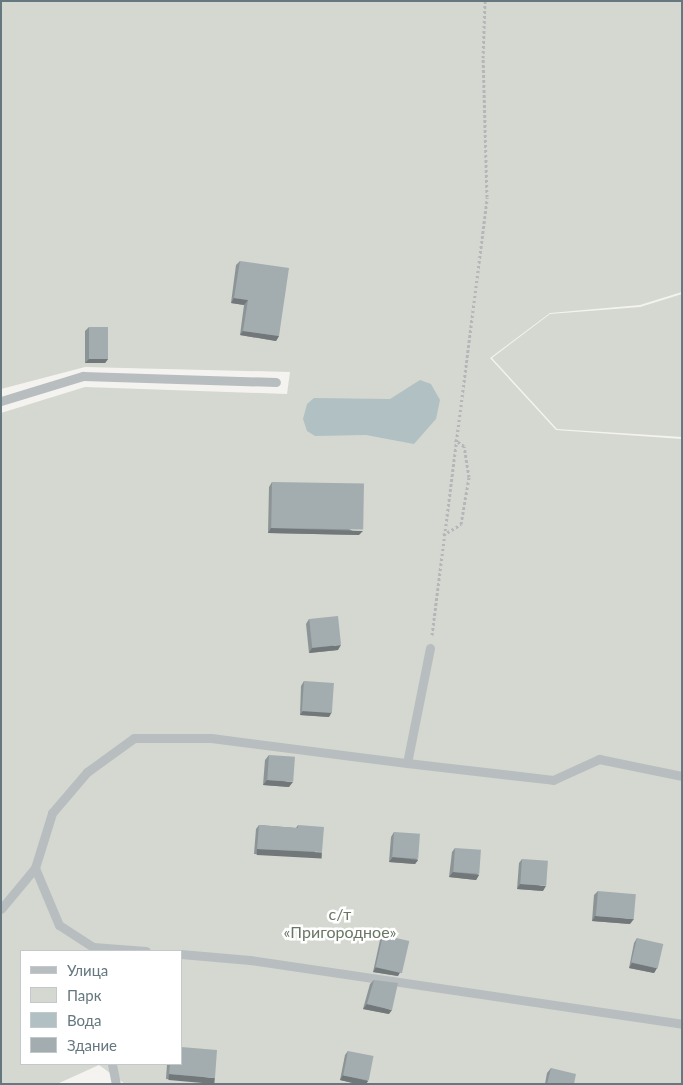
<!DOCTYPE html>
<html>
<head>
<meta charset="utf-8">
<style>
	body { margin:0 }
	#map { position:relative; width:683px; height:1085px; overflow:hidden; background:#f4f3f0; font-family:Lato,sans-serif }
	div>[style] { position:absolute }
	[style*='--x'] { left:calc(var(--x)*1px); top:calc(var(--y)*1px); width:calc(var(--w)*1px); rotate:calc(var(--a)*1deg) }
	.green>* { inset:0; background:#d4d8d0 }
	.water>* { inset:0; background:#b1c0c2 }
	.path>* { height:3px; margin-top:-1.5px; transform-origin:0; background:repeating-linear-gradient(90deg,#b3b7b9 0 2.5px,transparent 0 5px) }
	.minor>* { height:9px; margin:-4.5px; padding:0 4.5px; transform-origin:4.5px; border-radius:4.5px; background:#b8bec0 }
	.wall>* { inset:0; background:#8c9496 }
	.shaded-wall>* { inset:0; background:#72787a; transform-origin:0 0 }
	.building>* { inset:0; background:#a3acaf; transform-origin:0 0 }
	span { translate:-50% -50%; white-space:nowrap; text-align:center; line-height:1.15; -webkit-text-stroke:5px #fff; paint-order:stroke }
	.park-label { font-size:16px; color:#6a7664 }
	.frame { position:absolute; inset:0; border:2px solid #65777f; pointer-events:none }
	.legend { position:absolute; left:20px; top:950px; width:162px; height:115px; box-sizing:border-box; background:#fff; border:1px solid #c1c9cc; margin:0; padding:6px 9px; list-style:none; font-size:15px; color:#65777f }
	.legend li { display:flex; align-items:center; gap:10px; height:25px }
	.legend b { width:25px; border:1px solid #c1c9cc }
</style>
</head>
<body>
<div id="map">
	<div class="green">
		<div style="clip-path:polygon(evenodd,1px 1px,682px 1px,682px 292px,640px 305px,550px 313px,490px 358px,556px 430px,682px 439px,682px 1084px,125px 1084px,99px 1065px,57px 1084px,1px 1084px,1px 413px,85px 387px,287px 394px,290px 372px,85px 367px,1px 389px,1px 1px,21px 951px,181px 951px,181px 1064px,21px 1064px,21px 951px)"></div>
		<div style="clip-path:polygon(682px 294px,682px 437px,557px 429px,492px 358px,550px 314px,640px 307px)"></div>
	</div>
	<div class="water">
		<div style="clip-path:polygon(420px 380px,431px 384px,440px 400px,436px 419px,414px 444px,366px 435px,315px 436px,307px 431px,303px 419px,307px 404px,314px 398px,390px 399px)"></div>
	</div>
	<div class="path">
		<div style="--x:443;--y:535;--w:21;--a:-31"></div>
		<div style="--x:461;--y:524;--w:48;--a:-80.3"></div>
		<div style="--x:469;--y:477;--w:31;--a:-99"></div>
		<div style="--x:464;--y:446;--w:11;--a:-146"></div>
		<div style="--x:432;--y:635;--w:441;--a:-82.8"></div>
		<div style="--x:487;--y:197;--w:139;--a:-91.6"></div>
		<div style="--x:483;--y:58;--w:57;--a:-88"></div>
	</div>
	<div class="minor">
		<div style="--x:1;--y:401;--w:86;--a:-17"></div>
		<div style="--x:83;--y:376;--w:193;--a:1.8"></div>
		<div style="--x:430;--y:648;--w:117;--a:101.3"></div>
		<div style="--x:407;--y:763;--w:147;--a:6.6"></div>
		<div style="--x:553;--y:780;--w:51;--a:-24.5"></div>
		<div style="--x:599;--y:759;--w:85;--a:11.6"></div>
		<div style="--x:35;--y:868;--w:62;--a:67.2"></div>
		<div style="--x:59;--y:925;--w:40;--a:32.9"></div>
		<div style="--x:93;--y:947;--w:4;--a:76"></div>
		<div style="--x:1;--y:909;--w:53;--a:-50.3"></div>
		<div style="--x:35;--y:868;--w:58;--a:-72.8"></div>
		<div style="--x:52;--y:813;--w:54;--a:-49.5"></div>
		<div style="--x:87;--y:772;--w:58;--a:-35.9"></div>
		<div style="--x:134;--y:738;--w:77;--a:0"></div>
		<div style="--x:211;--y:738;--w:198;--a:7.3"></div>
		<div style="--x:93;--y:947;--w:53;--a:4.3"></div>
		<div style="--x:181;--y:954;--w:69;--a:5"></div>
		<div style="--x:250;--y:960;--w:437;--a:8.4"></div>
		<div style="--x:112;--y:1064;--w:20;--a:79"></div>
	</div>
	<div class="wall">
		<div style="clip-path:polygon(240px 261px,279px 336px,276px 341px,240px 335px,244px 305px,231px 303px,236px 265px)"></div>
		<div style="clip-path:polygon(89px 327px,108px 359px,105px 363px,85px 363px,85px 331px)"></div>
		<div style="clip-path:polygon(272px 482px,359px 535px,268px 533px,269px 487px)"></div>
		<div style="clip-path:polygon(309px 619px,338px 650px,309px 653px,306px 624px)"></div>
		<div style="clip-path:polygon(304px 681px,329px 717px,300px 715px,301px 686px)"></div>
		<div style="clip-path:polygon(269px 755px,289px 787px,263px 785px,265px 760px)"></div>
		<div style="clip-path:polygon(259px 825px,296px 828px,298px 825px,318px 857px,254px 854px,256px 829px)"></div>
		<div style="clip-path:polygon(394px 832px,418px 860px,415px 864px,389px 862px,391px 837px)"></div>
		<div style="clip-path:polygon(455px 848px,479px 875px,476px 880px,449px 877px,452px 852px)"></div>
		<div style="clip-path:polygon(522px 859px,543px 891px,517px 889px,519px 863px)"></div>
		<div style="clip-path:polygon(598px 891px,630px 924px,592px 921px,594px 895px)"></div>
		<div style="clip-path:polygon(383px 935px,398px 976px,373px 972px,380px 940px)"></div>
		<div style="clip-path:polygon(637px 938px,657px 968px,654px 973px,629px 968px,634px 943px)"></div>
		<div style="clip-path:polygon(374px 980px,389px 1014px,363px 1009px,370px 984px)"></div>
		<div style="clip-path:polygon(348px 1051px,368px 1081px,366px 1084px,357px 1084px,340px 1080px,345px 1055px)"></div>
		<div style="clip-path:polygon(167px 1064px,181px 1064px,212px 1083px,166px 1079px)"></div>
		<div style="clip-path:polygon(551px 1068px,574px 1084px,545px 1084px,547px 1073px)"></div>
	</div>
	<div class="shaded-wall">
		<div style="clip-path:polygon(234px 298px,248px 300px,244px 305px,231px 303px)"></div>
		<div style="clip-path:polygon(243px 331px,279px 336px,276px 341px,240px 335px)"></div>
		<div style="clip-path:polygon(89px 359px,108px 359px,105px 363px,85px 363px)"></div>
		<div style="clip-path:polygon(271px 528px,363px 531px,359px 535px,268px 533px)"></div>
		<div style="clip-path:polygon(341px 645px,338px 650px,309px 653px,312px 648px)"></div>
		<div style="clip-path:polygon(303px 711px,332px 712px,329px 717px,300px 715px)"></div>
		<div style="clip-path:polygon(267px 780px,293px 782px,289px 787px,263px 785px)"></div>
		<div style="left:257px;top:849px;width:65px;height:6px;rotate:3deg"></div>
		<div style="clip-path:polygon(393px 857px,418px 860px,415px 864px,389px 862px)"></div>
		<div style="clip-path:polygon(453px 872px,479px 875px,476px 880px,449px 877px)"></div>
		<div style="clip-path:polygon(520px 884px,546px 886px,543px 891px,517px 889px)"></div>
		<div style="clip-path:polygon(595px 916px,634px 919px,630px 924px,592px 921px)"></div>
		<div style="clip-path:polygon(632px 963px,657px 968px,654px 973px,629px 968px)"></div>
		<div style="clip-path:polygon(376px 967px,401px 971px,398px 976px,373px 972px)"></div>
		<div style="clip-path:polygon(367px 1004px,392px 1010px,389px 1014px,363px 1009px)"></div>
		<div style="left:169px;top:1074px;width:46px;height:6px;rotate:5deg"></div>
		<div style="clip-path:polygon(343px 1075px,368px 1081px,366px 1084px,357px 1084px,340px 1080px)"></div>
	</div>
	<div class="building">
		<div style="clip-path:polygon(240px 261px,289px 268px,279px 336px,243px 331px,248px 300px,234px 298px)"></div>
		<div style="left:89px;top:327px;width:19px;height:32px"></div>
		<div style="left:272px;top:482px;width:92px;height:46px;rotate:1deg"></div>
		<div style="left:338px;top:616px;width:29px;height:29px;rotate:84deg"></div>
		<div style="left:304px;top:681px;width:30px;height:30px;rotate:4deg"></div>
		<div style="left:269px;top:755px;width:26px;height:25px;rotate:4deg"></div>
		<div style="clip-path:polygon(259px 825px,298px 828px,298px 825px,324px 827px,322px 852px,257px 849px)"></div>
		<div style="left:394px;top:832px;width:26px;height:25px;rotate:4deg"></div>
		<div style="left:455px;top:848px;width:26px;height:24px;rotate:4deg"></div>
		<div style="left:522px;top:859px;width:26px;height:25px;rotate:4deg"></div>
		<div style="left:598px;top:891px;width:38px;height:25px;rotate:5deg"></div>
		<div style="left:383px;top:935px;width:27px;height:33px;rotate:13deg"></div>
		<div style="left:637px;top:938px;width:27px;height:25px;rotate:13deg"></div>
		<div style="clip-path:polygon(374px 980px,398px 983px,392px 1010px,367px 1004px)"></div>
		<div style="clip-path:polygon(181px 1047px,217px 1050px,215px 1078px,169px 1074px,170px 1064px,181px 1064px)"></div>
		<div style="left:348px;top:1051px;width:26px;height:25px;rotate:11deg"></div>
		<div style="clip-path:polygon(551px 1068px,576px 1074px,574px 1084px,547px 1084px)"></div>
	</div>
	<div class="park-label">
		<span style="left:340px;top:923px">с/т<br>«Пригородное»</span>
	</div>
	<div class="frame"></div>
	<ul class="legend">
	<li><b style="height:6px;background:#b8bec0"></b>Улица</li>
	<li><b style="height:14px;background:#d4d8d0"></b>Парк</li>
	<li><b style="height:14px;background:#b1c0c2"></b>Вода</li>
	<li><b style="height:14px;background:#a3acaf"></b>Здание</li>
	</ul>
</div>
</body>
</html>
